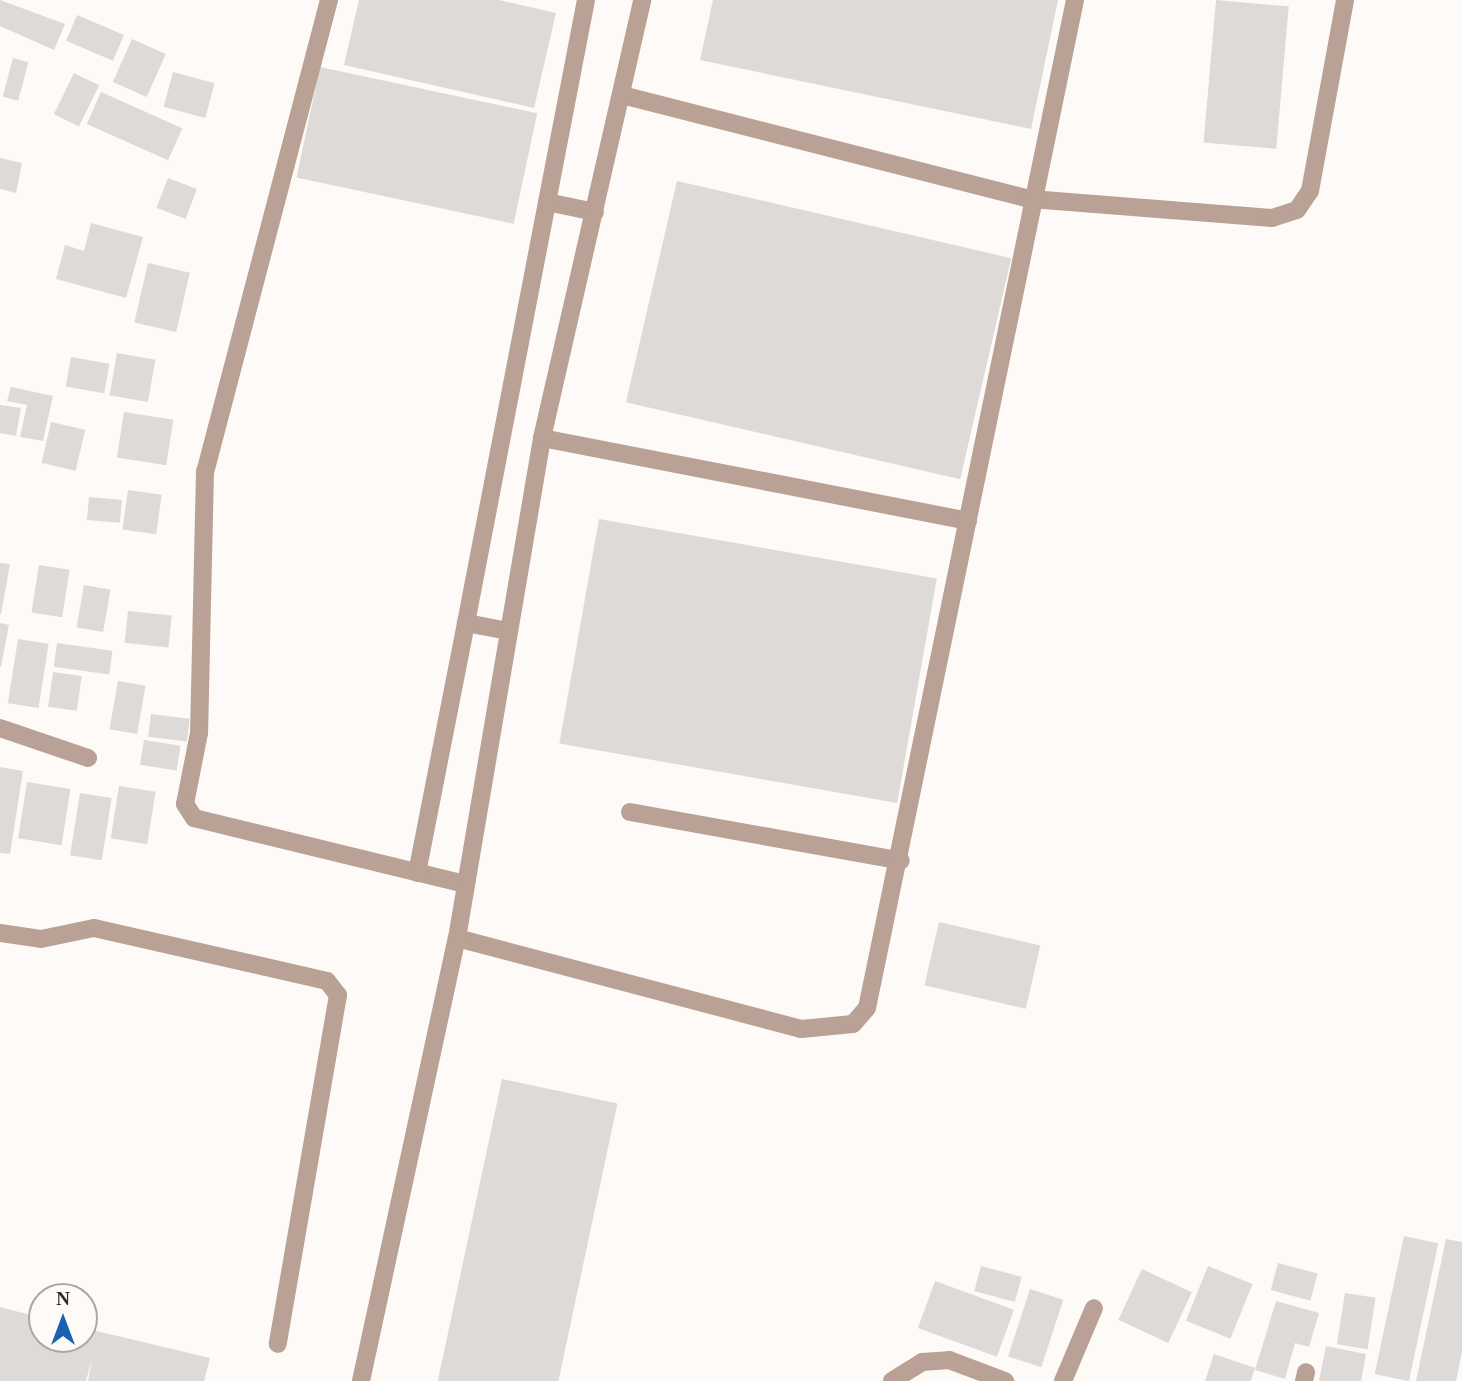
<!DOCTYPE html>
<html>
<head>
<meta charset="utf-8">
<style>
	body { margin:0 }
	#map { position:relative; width:1462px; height:1381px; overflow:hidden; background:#fdfaf8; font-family:Georgia,serif }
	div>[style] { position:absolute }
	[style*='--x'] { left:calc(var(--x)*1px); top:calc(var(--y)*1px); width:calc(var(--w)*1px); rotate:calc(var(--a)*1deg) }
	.building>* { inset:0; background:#dddad8; transform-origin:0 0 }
	.minor>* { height:18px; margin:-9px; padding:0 9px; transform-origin:9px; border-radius:9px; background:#b9a196 }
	span { translate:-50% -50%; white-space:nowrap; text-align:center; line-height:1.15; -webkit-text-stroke:5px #fdfaf8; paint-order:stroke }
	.north { position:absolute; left:28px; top:1283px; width:70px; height:70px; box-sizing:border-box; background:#fdfaf8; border:2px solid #aaa8a6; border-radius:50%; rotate:0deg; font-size:19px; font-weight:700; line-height:28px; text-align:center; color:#2e2d2c }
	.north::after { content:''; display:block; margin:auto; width:24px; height:32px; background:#1962b2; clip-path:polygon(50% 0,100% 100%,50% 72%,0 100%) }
</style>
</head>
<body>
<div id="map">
	<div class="building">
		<div style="clip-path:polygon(0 0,65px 24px,54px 50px,0 26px)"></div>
		<div style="clip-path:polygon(359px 0,499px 0,556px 13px,534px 108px,344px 65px)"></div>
		<div style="clip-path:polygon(713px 0,1058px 0,1031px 129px,700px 60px)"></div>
		<div style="left:1216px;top:0;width:73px;height:143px;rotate:5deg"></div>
		<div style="left:77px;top:15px;width:51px;height:28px;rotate:23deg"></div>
		<div style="left:132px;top:39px;width:37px;height:47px;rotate:24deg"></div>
		<div style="left:13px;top:58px;width:16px;height:40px;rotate:15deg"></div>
		<div style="left:320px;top:67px;width:222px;height:113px;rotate:12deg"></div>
		<div style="left:173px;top:72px;width:43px;height:36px;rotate:15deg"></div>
		<div style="left:74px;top:73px;width:28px;height:46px;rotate:26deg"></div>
		<div style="left:101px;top:92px;width:89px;height:35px;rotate:24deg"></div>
		<div style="clip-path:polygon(0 158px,22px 163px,16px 193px,0 189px)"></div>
		<div style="left:168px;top:178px;width:31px;height:32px;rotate:21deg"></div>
		<div style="left:677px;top:181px;width:343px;height:227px;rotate:13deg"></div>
		<div style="clip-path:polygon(91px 223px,143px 237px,126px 298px,56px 279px,65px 245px,84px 251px)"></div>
		<div style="left:148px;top:263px;width:43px;height:61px;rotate:13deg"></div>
		<div style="left:117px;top:353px;width:39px;height:43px;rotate:10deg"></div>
		<div style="left:71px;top:357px;width:39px;height:30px;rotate:10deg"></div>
		<div style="clip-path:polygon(11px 387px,53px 396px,43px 441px,20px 437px,27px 405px,7px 401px)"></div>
		<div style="clip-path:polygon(0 405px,21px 408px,16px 436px,0 433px)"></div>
		<div style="left:124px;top:412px;width:50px;height:46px;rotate:9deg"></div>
		<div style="left:51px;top:422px;width:35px;height:42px;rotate:13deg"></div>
		<div style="left:128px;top:490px;width:34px;height:40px;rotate:8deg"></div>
		<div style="left:89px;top:497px;width:33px;height:23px;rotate:5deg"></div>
		<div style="left:599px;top:519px;width:343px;height:228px;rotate:10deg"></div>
		<div style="clip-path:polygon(0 563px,10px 564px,1px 614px,0 614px)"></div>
		<div style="left:39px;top:565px;width:31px;height:48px;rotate:9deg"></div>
		<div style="left:84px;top:585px;width:27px;height:43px;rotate:10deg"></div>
		<div style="left:128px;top:611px;width:44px;height:32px;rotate:6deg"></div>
		<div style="clip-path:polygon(0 623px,9px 625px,1px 667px,0 667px)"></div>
		<div style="left:18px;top:639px;width:31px;height:65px;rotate:9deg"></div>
		<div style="left:57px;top:643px;width:56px;height:24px;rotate:8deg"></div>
		<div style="left:53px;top:672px;width:29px;height:35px;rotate:8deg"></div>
		<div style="left:118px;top:681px;width:28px;height:49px;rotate:10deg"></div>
		<div style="left:151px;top:714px;width:39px;height:23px;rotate:7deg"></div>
		<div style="left:144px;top:740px;width:37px;height:25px;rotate:9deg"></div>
		<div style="clip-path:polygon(0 767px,23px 771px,10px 854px,0 853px)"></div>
		<div style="left:27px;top:782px;width:44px;height:57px;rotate:9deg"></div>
		<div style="left:119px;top:786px;width:37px;height:53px;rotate:9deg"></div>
		<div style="left:80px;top:793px;width:32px;height:63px;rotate:9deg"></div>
		<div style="left:939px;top:922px;width:104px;height:65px;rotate:13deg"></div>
		<div style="left:502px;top:1079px;width:118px;height:309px;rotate:12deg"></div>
		<div style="left:1404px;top:1236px;width:35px;height:141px;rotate:12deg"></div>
		<div style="clip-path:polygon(1446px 1239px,1462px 1242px,1462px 1352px,1456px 1381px,1416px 1381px)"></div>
		<div style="left:1278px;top:1263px;width:41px;height:28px;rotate:15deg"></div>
		<div style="left:981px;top:1266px;width:42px;height:26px;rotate:15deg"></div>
		<div style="left:1208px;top:1266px;width:48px;height:59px;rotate:22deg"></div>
		<div style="left:1142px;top:1269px;width:55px;height:56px;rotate:25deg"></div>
		<div style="left:935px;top:1281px;width:84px;height:50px;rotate:20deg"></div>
		<div style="left:1030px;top:1289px;width:35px;height:71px;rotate:18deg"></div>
		<div style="left:1345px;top:1293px;width:31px;height:52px;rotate:9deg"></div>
		<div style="clip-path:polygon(1276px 1301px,1319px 1313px,1309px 1347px,1295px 1343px,1285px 1379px,1255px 1370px)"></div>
		<div style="clip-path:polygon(0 1307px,42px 1318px,42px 1339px,84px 1339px,84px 1328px,210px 1358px,204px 1381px,88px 1381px,92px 1358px,86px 1381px,0 1381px)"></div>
		<div style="clip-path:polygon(1326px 1346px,1366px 1354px,1361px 1381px,1319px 1381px)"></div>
		<div style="clip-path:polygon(1214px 1354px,1255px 1368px,1251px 1381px,1205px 1381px)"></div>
	</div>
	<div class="minor">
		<div style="--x:329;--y:0;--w:487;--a:104.7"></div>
		<div style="--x:205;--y:471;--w:262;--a:91.3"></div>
		<div style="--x:199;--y:733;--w:72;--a:101.2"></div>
		<div style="--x:185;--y:804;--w:17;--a:57"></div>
		<div style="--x:194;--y:818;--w:278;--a:13.7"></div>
		<div style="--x:622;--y:95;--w:422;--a:14.3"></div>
		<div style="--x:1031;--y:199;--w:242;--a:4.5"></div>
		<div style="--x:1272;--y:218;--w:26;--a:-18"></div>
		<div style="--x:1297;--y:210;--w:23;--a:-56"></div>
		<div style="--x:1310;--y:191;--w:194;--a:-79.6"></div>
		<div style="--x:547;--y:202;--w:49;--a:11.8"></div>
		<div style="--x:542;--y:438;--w:434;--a:11"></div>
		<div style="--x:508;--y:631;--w:43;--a:-169.2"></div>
		<div style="--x:466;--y:623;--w:634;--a:-79.1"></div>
		<div style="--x:0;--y:728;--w:93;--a:18.8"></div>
		<div style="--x:630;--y:812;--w:275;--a:10.2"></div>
		<div style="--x:417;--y:873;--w:255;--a:-78.9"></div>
		<div style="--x:0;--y:933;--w:41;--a:8.3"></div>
		<div style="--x:41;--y:939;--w:54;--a:-11.7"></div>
		<div style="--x:94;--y:928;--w:239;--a:12.8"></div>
		<div style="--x:327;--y:981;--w:18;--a:52"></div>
		<div style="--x:338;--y:995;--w:354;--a:99.8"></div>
		<div style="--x:457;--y:938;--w:356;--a:14.8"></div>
		<div style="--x:801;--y:1029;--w:52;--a:-5.5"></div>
		<div style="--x:853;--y:1024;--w:21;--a:-49"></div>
		<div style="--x:867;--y:1008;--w:1029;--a:-78.34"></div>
		<div style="--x:361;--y:1381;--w:453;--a:-77.8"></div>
		<div style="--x:457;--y:938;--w:507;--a:-80.35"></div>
		<div style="--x:542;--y:438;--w:449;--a:-77.1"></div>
		<div style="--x:892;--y:1381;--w:36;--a:-32"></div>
		<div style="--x:922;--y:1362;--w:27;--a:-4"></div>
		<div style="--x:949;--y:1360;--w:60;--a:20.6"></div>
		<div style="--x:1063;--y:1381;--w:79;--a:-67"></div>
		<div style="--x:1304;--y:1381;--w:9;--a:-77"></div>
	</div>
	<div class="north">N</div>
</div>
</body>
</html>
